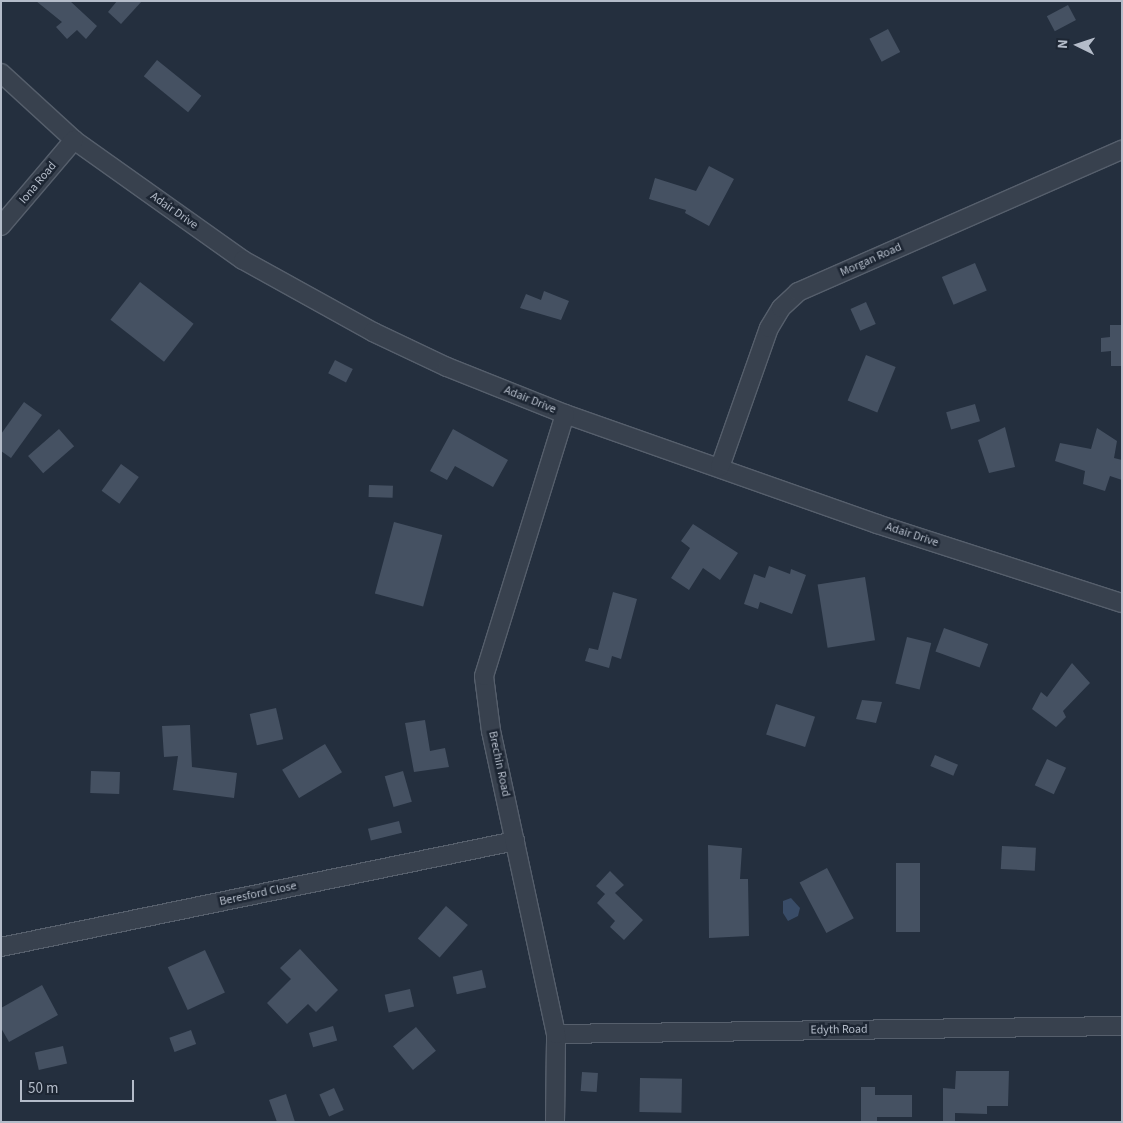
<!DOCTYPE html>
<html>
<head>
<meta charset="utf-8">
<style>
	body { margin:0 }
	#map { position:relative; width:1123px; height:1123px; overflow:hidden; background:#242f3e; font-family:"Source Sans 3",sans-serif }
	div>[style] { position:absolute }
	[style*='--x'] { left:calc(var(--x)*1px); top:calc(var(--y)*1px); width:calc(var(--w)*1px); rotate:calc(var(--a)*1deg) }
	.water>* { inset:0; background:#394c67 }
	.building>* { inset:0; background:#455162; transform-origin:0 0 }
	.roads { filter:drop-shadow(1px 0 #565f6c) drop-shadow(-1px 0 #565f6c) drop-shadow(0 1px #565f6c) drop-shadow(0 -1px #565f6c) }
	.minor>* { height:18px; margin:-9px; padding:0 9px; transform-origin:9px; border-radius:9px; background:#38414e }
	span { translate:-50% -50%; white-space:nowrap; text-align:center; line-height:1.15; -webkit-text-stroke:5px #1d2633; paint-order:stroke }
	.street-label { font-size:12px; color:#b4bcc9 }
	.frame { position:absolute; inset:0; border:2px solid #b4bcc9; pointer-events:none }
	.north { position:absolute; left:1053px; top:20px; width:50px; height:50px; -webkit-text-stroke:4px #1d2633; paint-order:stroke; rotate:274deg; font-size:14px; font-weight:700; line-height:20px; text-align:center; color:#b4bcc9 }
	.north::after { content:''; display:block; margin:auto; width:18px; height:22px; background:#b4bcc9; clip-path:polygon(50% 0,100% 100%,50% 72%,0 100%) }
	.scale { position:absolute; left:20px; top:1080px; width:114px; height:22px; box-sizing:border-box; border:2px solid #b4bcc9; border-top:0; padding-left:6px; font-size:15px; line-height:18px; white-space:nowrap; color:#b4bcc9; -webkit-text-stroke:4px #1d2633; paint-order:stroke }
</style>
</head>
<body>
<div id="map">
	<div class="water">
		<div style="clip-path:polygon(791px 898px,800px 908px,798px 916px,788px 921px,783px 913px,783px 901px)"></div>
	</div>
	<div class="building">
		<div style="clip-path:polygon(36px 1px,70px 1px,97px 26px,86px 39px,77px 30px,67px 39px,56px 27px,62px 22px)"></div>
		<div style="clip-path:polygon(117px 1px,142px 1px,121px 24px,108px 12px)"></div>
		<div style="left:1068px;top:5px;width:17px;height:24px;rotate:62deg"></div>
		<div style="left:888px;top:29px;width:26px;height:21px;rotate:62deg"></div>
		<div style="left:157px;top:60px;width:57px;height:21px;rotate:39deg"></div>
		<div style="clip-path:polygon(709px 166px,734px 179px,709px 226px,685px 213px,686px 210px,649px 199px,655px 178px,696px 191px)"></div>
		<div style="left:975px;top:263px;width:30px;height:36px;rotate:67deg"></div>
		<div style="left:140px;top:282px;width:68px;height:48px;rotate:38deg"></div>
		<div style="clip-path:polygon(544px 291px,569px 301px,561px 320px,520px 308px,526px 294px,541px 300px)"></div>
		<div style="left:866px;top:302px;width:24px;height:17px;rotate:66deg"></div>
		<div style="clip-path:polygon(1110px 325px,1122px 325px,1122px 366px,1111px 366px,1111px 351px,1101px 352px,1101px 338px,1110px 337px)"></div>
		<div style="left:866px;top:355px;width:32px;height:49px;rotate:22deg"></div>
		<div style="left:335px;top:360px;width:20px;height:15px;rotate:27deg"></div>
		<div style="clip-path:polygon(24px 402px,42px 415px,11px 458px,1px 451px,1px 434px)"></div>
		<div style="left:975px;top:404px;width:18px;height:30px;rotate:74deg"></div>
		<div style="clip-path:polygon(1005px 427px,1015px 467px,989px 473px,978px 440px)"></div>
		<div style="clip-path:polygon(1097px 428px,1117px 441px,1114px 458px,1122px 460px,1122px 480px,1110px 476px,1105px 491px,1083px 484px,1085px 471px,1055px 461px,1060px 443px,1091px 449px)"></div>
		<div style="left:59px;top:429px;width:23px;height:41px;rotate:49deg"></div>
		<div style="clip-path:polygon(453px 429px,508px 460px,493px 487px,455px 466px,447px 480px,430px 471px)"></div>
		<div style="left:121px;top:464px;width:22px;height:33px;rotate:36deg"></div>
		<div style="left:369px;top:485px;width:24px;height:12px;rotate:2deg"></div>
		<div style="left:394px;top:522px;width:50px;height:74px;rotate:15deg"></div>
		<div style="clip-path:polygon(693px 524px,738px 553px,720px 580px,703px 568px,689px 590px,671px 578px,690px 548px,681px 541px)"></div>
		<div style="clip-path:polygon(769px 566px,790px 574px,791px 569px,806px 575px,792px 614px,760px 602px,758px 609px,744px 604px,754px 574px,765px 578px)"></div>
		<div style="left:865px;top:577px;width:64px;height:48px;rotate:81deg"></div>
		<div style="clip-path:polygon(613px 592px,637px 599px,621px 659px,612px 656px,609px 668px,585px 661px,589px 648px,598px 650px)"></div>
		<div style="left:944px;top:628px;width:47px;height:25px;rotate:20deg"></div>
		<div style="left:907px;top:637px;width:25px;height:48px;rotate:14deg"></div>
		<div style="clip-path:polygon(1072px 663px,1090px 683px,1063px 711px,1066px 717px,1056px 727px,1032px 709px,1041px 692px,1047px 697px)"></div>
		<div style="clip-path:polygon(862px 700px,882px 702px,876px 723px,856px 719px)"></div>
		<div style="left:776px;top:704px;width:41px;height:32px;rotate:18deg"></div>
		<div style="left:276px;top:708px;width:32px;height:27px;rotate:77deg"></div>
		<div style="clip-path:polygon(425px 720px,430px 751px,445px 748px,449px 767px,414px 772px,405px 723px)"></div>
		<div style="clip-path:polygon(190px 725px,192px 767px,237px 773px,234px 798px,173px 790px,178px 756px,164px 757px,162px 726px)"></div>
		<div style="left:325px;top:744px;width:33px;height:50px;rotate:59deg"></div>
		<div style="left:935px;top:755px;width:25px;height:12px;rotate:23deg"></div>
		<div style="left:1047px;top:759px;width:21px;height:29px;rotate:25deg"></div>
		<div style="left:91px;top:771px;width:29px;height:22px;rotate:2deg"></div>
		<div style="left:403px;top:771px;width:32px;height:19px;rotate:74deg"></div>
		<div style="left:399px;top:821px;width:12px;height:32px;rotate:76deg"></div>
		<div style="clip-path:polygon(708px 845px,742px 848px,740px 879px,748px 879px,749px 936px,709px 938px)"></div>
		<div style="left:1002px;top:846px;width:34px;height:23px;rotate:3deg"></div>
		<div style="left:896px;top:863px;width:24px;height:69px"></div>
		<div style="left:827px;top:868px;width:57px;height:31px;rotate:62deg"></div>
		<div style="clip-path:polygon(610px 871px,624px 885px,615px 893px,643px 920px,624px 940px,610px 927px,615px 921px,597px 903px,605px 894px,596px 886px)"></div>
		<div style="left:446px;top:906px;width:29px;height:43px;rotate:41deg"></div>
		<div style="clip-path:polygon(300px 949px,338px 990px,316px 1012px,308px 1004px,287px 1024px,267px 1003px,291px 979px,280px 968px)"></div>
		<div style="left:205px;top:950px;width:47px;height:41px;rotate:65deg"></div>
		<div style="left:482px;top:970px;width:18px;height:30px;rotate:77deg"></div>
		<div style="clip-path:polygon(42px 985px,58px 1015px,9px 1042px,1px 1028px,1px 1008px)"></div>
		<div style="left:410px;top:989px;width:18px;height:26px;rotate:77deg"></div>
		<div style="left:333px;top:1026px;width:15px;height:25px;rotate:74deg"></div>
		<div style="left:416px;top:1027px;width:31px;height:30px;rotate:50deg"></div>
		<div style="left:191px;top:1030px;width:15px;height:23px;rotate:70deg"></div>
		<div style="left:63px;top:1046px;width:18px;height:29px;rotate:77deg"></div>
		<div style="clip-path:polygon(956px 1071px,1009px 1071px,1008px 1106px,987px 1106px,987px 1114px,955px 1113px,955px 1122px,943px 1122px,943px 1088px,955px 1089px)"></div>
		<div style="left:582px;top:1072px;width:16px;height:19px;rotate:4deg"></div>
		<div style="left:640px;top:1078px;width:42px;height:34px;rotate:1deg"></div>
		<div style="clip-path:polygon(861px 1087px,875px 1087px,875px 1095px,912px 1095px,912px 1117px,877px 1117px,877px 1122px,861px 1122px)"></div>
		<div style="left:334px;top:1088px;width:24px;height:16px;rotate:66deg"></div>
		<div style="clip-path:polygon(286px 1094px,295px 1122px,277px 1122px,269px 1100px)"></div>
	</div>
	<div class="roads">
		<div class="minor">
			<div style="--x:1;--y:73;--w:99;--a:42.5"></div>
			<div style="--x:74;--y:140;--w:207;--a:35.4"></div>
			<div style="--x:243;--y:260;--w:149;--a:29"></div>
			<div style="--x:373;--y:332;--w:82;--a:25.3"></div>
			<div style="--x:447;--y:367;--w:127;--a:21.7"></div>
			<div style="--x:565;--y:414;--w:331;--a:19.4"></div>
			<div style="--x:877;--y:524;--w:257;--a:17.9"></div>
			<div style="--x:1;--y:226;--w:113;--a:-49.7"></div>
			<div style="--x:720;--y:467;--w:147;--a:-70.6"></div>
			<div style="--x:769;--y:328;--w:23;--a:-59"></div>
			<div style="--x:781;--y:308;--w:23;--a:-43"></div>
			<div style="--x:798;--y:292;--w:354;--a:-23.7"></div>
			<div style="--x:1;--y:947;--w:525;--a:-11.65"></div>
			<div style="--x:556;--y:1034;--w:566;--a:-0.81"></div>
			<div style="--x:555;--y:1122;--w:88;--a:-89.3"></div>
			<div style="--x:556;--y:1034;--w:310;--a:-102.1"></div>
			<div style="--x:491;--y:731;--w:55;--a:-97.3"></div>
			<div style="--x:484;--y:676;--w:274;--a:-72.8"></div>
		</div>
	</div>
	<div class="street-label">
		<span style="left:38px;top:183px;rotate:-50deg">Iona Road</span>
		<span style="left:174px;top:211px;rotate:35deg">Adair Drive</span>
		<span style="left:871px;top:260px;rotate:-24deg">Morgan Road</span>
		<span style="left:530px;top:400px;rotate:22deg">Adair Drive</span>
		<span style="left:912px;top:535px;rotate:18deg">Adair Drive</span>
		<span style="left:499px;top:764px;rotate:78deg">Brechin Road</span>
		<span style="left:258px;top:894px;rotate:-12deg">Beresford Close</span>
		<span style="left:839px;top:1030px;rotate:-1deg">Edyth Road</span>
	</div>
	<div class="frame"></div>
	<div class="north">N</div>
	<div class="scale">50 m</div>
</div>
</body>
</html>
